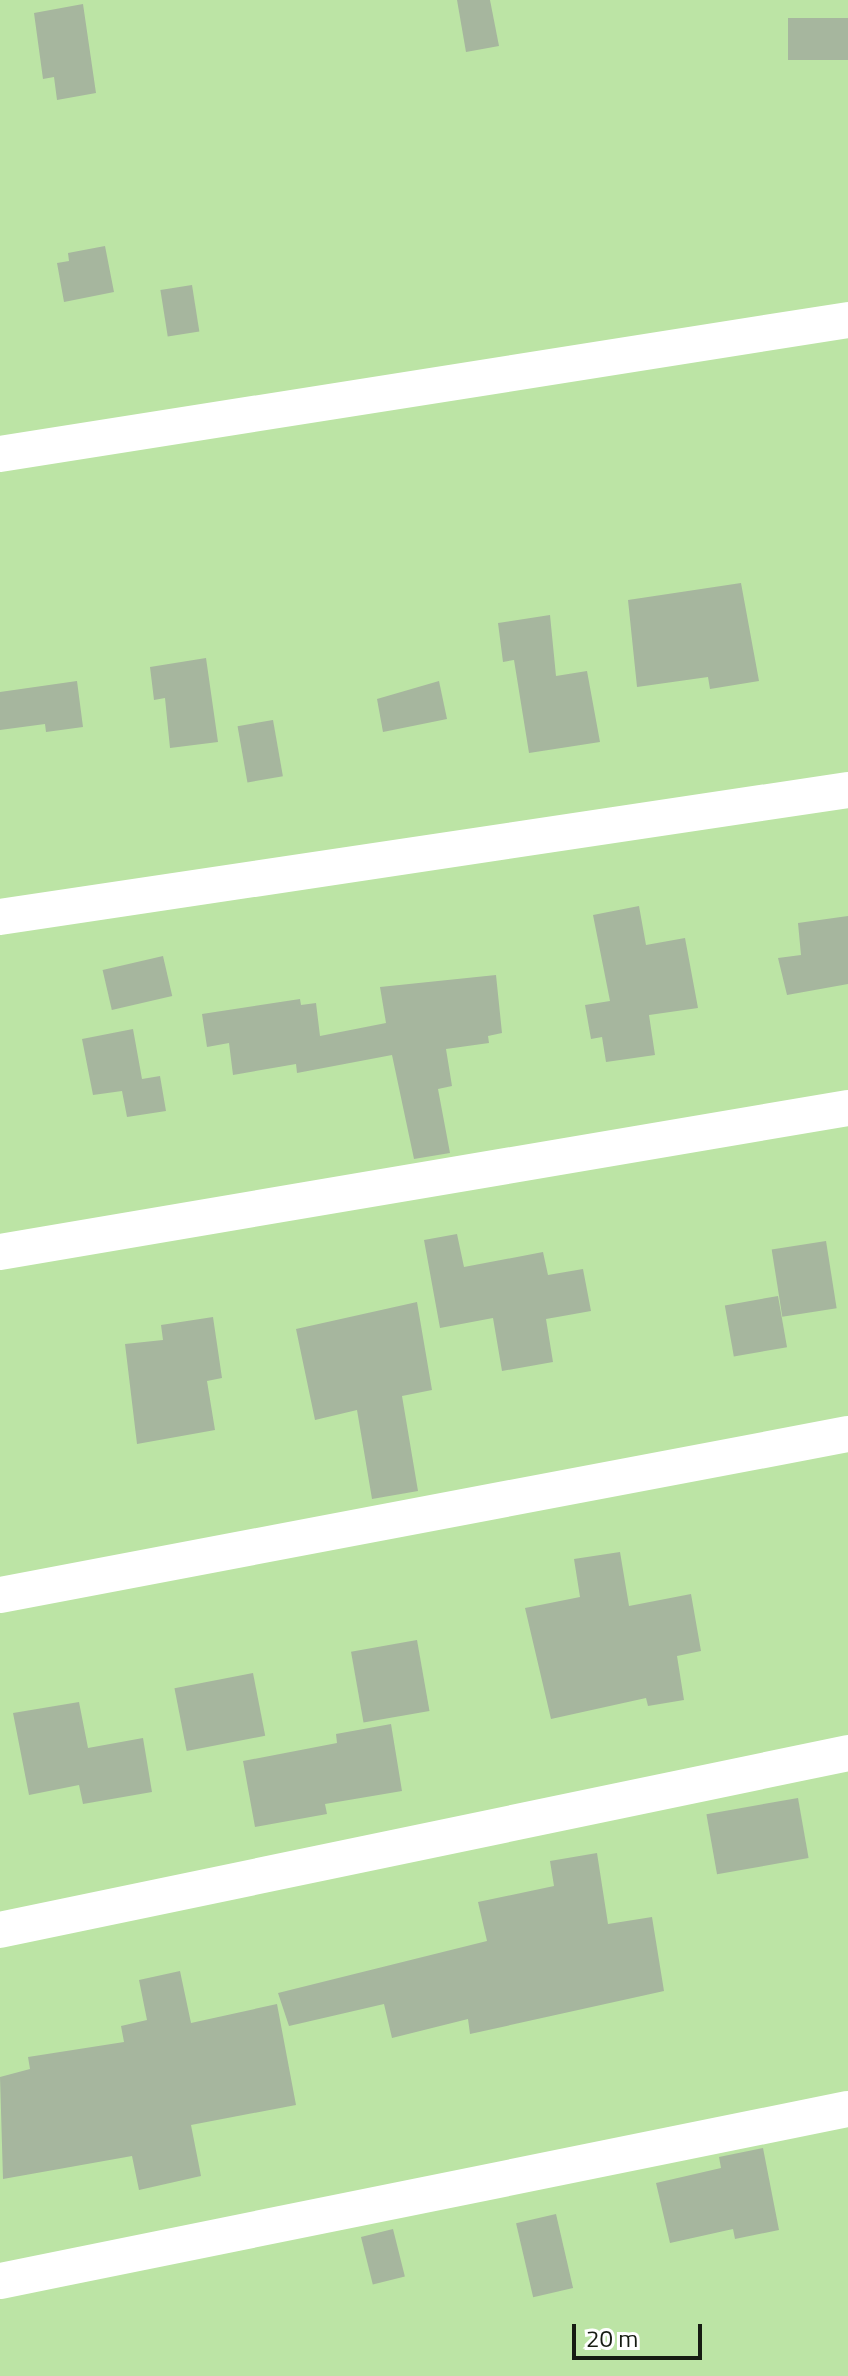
<!DOCTYPE html>
<html>
<head>
<meta charset="utf-8">
<style>
	body { margin:0 }
	#map { position:relative; width:848px; height:2376px; overflow:hidden; background:#e0f1d7; font-family:"Titillium Web",sans-serif }
	div>[style] { position:absolute }
	[style*='--x'] { left:calc(var(--x)*1px); top:calc(var(--y)*1px); width:calc(var(--w)*1px); rotate:calc(var(--a)*1deg) }
	.green>* { inset:0; background:#bce4a5; transform-origin:0 0 }
	.building>* { inset:0; background:#a6b69e; transform-origin:0 0 }
	.street>* { height:36px; margin:-18px; padding:0 18px; transform-origin:18px; border-radius:18px; background:#fff }
	span { translate:-50% -50%; white-space:nowrap; text-align:center; line-height:1.15; -webkit-text-stroke:8px #fff; paint-order:stroke }
	.scale { position:absolute; left:572px; top:2324px; width:130px; height:36px; box-sizing:border-box; border:4px solid #161b12; border-top:0; padding-left:10px; font-size:24px; line-height:28px; white-space:nowrap; color:#161b12; -webkit-text-stroke:6px #fff; paint-order:stroke }
</style>
</head>
<body>
<div id="map">
	<div class="green">
		<div style="left:0;top:0;width:848px;height:2376px"></div>
	</div>
	<div class="building">
		<div style="clip-path:polygon(457px 0,490px 0,499px 46px,466px 52px)"></div>
		<div style="clip-path:polygon(83px 4px,96px 93px,57px 100px,54px 77px,43px 79px,34px 13px)"></div>
		<div style="left:848px;top:18px;width:42px;height:60px;rotate:90deg"></div>
		<div style="clip-path:polygon(105px 246px,114px 292px,64px 302px,57px 263px,69px 261px,68px 253px)"></div>
		<div style="left:192px;top:285px;width:47px;height:32px;rotate:81deg"></div>
		<div style="clip-path:polygon(741px 583px,759px 681px,710px 689px,708px 677px,637px 687px,628px 600px)"></div>
		<div style="clip-path:polygon(550px 615px,556px 676px,587px 671px,600px 742px,529px 753px,514px 660px,503px 662px,498px 623px)"></div>
		<div style="clip-path:polygon(206px 658px,218px 742px,170px 748px,165px 698px,154px 700px,150px 667px)"></div>
		<div style="clip-path:polygon(77px 681px,83px 727px,46px 732px,45px 724px,0 730px,0 692px)"></div>
		<div style="clip-path:polygon(439px 681px,447px 719px,383px 732px,377px 699px)"></div>
		<div style="left:273px;top:720px;width:57px;height:36px;rotate:80deg"></div>
		<div style="clip-path:polygon(639px 906px,646px 945px,685px 938px,698px 1008px,649px 1015px,655px 1055px,606px 1062px,602px 1037px,591px 1039px,585px 1005px,610px 1001px,593px 915px)"></div>
		<div style="clip-path:polygon(848px 916px,848px 984px,787px 995px,778px 958px,801px 955px,798px 923px)"></div>
		<div style="left:163px;top:956px;width:41px;height:62px;rotate:77deg"></div>
		<div style="clip-path:polygon(496px 975px,502px 1033px,488px 1036px,489px 1043px,446px 1049px,452px 1086px,438px 1089px,450px 1153px,414px 1159px,392px 1055px,297px 1073px,296px 1064px,233px 1075px,229px 1043px,207px 1047px,202px 1014px,300px 999px,301px 1005px,316px 1003px,320px 1036px,386px 1023px,380px 987px)"></div>
		<div style="clip-path:polygon(133px 1029px,142px 1079px,160px 1076px,166px 1111px,127px 1117px,122px 1091px,93px 1095px,82px 1039px)"></div>
		<div style="clip-path:polygon(457px 1234px,464px 1267px,543px 1252px,548px 1275px,583px 1269px,591px 1311px,546px 1319px,553px 1362px,502px 1371px,493px 1318px,440px 1328px,424px 1240px)"></div>
		<div style="left:826px;top:1241px;width:68px;height:55px;rotate:81deg"></div>
		<div style="left:778px;top:1296px;width:52px;height:54px;rotate:80deg"></div>
		<div style="clip-path:polygon(417px 1302px,432px 1390px,402px 1396px,418px 1491px,372px 1499px,357px 1410px,315px 1420px,296px 1329px)"></div>
		<div style="clip-path:polygon(213px 1317px,222px 1378px,207px 1381px,215px 1430px,137px 1444px,125px 1344px,163px 1340px,161px 1325px)"></div>
		<div style="clip-path:polygon(620px 1552px,629px 1606px,691px 1594px,701px 1651px,677px 1656px,684px 1700px,648px 1706px,646px 1698px,551px 1719px,525px 1608px,580px 1597px,574px 1559px)"></div>
		<div style="left:417px;top:1640px;width:72px;height:67px;rotate:80deg"></div>
		<div style="left:253px;top:1673px;width:64px;height:80px;rotate:79deg"></div>
		<div style="clip-path:polygon(79px 1702px,88px 1748px,143px 1738px,152px 1792px,83px 1804px,79px 1785px,29px 1795px,13px 1713px)"></div>
		<div style="clip-path:polygon(391px 1724px,402px 1791px,325px 1804px,327px 1814px,255px 1827px,243px 1761px,337px 1743px,336px 1734px)"></div>
		<div style="left:798px;top:1798px;width:61px;height:93px;rotate:80deg"></div>
		<div style="clip-path:polygon(597px 1853px,608px 1924px,652px 1917px,664px 1991px,470px 2034px,468px 2019px,392px 2038px,384px 2004px,289px 2026px,278px 1993px,487px 1941px,478px 1902px,554px 1886px,550px 1861px)"></div>
		<div style="clip-path:polygon(180px 1971px,191px 2023px,277px 2004px,296px 2105px,191px 2125px,201px 2176px,139px 2190px,132px 2156px,3px 2179px,0 2077px,30px 2069px,28px 2057px,124px 2042px,121px 2026px,147px 2020px,139px 1980px)"></div>
		<div style="clip-path:polygon(763px 2148px,779px 2230px,735px 2239px,733px 2229px,670px 2243px,656px 2183px,721px 2168px,719px 2157px)"></div>
		<div style="left:556px;top:2214px;width:76px;height:41px;rotate:77deg"></div>
		<div style="left:393px;top:2229px;width:49px;height:33px;rotate:76deg"></div>
	</div>
	<div class="street">
		<div style="--x:0;--y:454;--w:859;--a:-8.98"></div>
		<div style="--x:0;--y:917;--w:857;--a:-8.52"></div>
		<div style="--x:0;--y:1252;--w:860;--a:-9.64"></div>
		<div style="--x:0;--y:1595;--w:863;--a:-10.75"></div>
		<div style="--x:0;--y:1930;--w:866;--a:-11.79"></div>
		<div style="--x:0;--y:2281;--w:865;--a:-11.47"></div>
	</div>
	<div class="scale">20 m</div>
</div>
</body>
</html>
